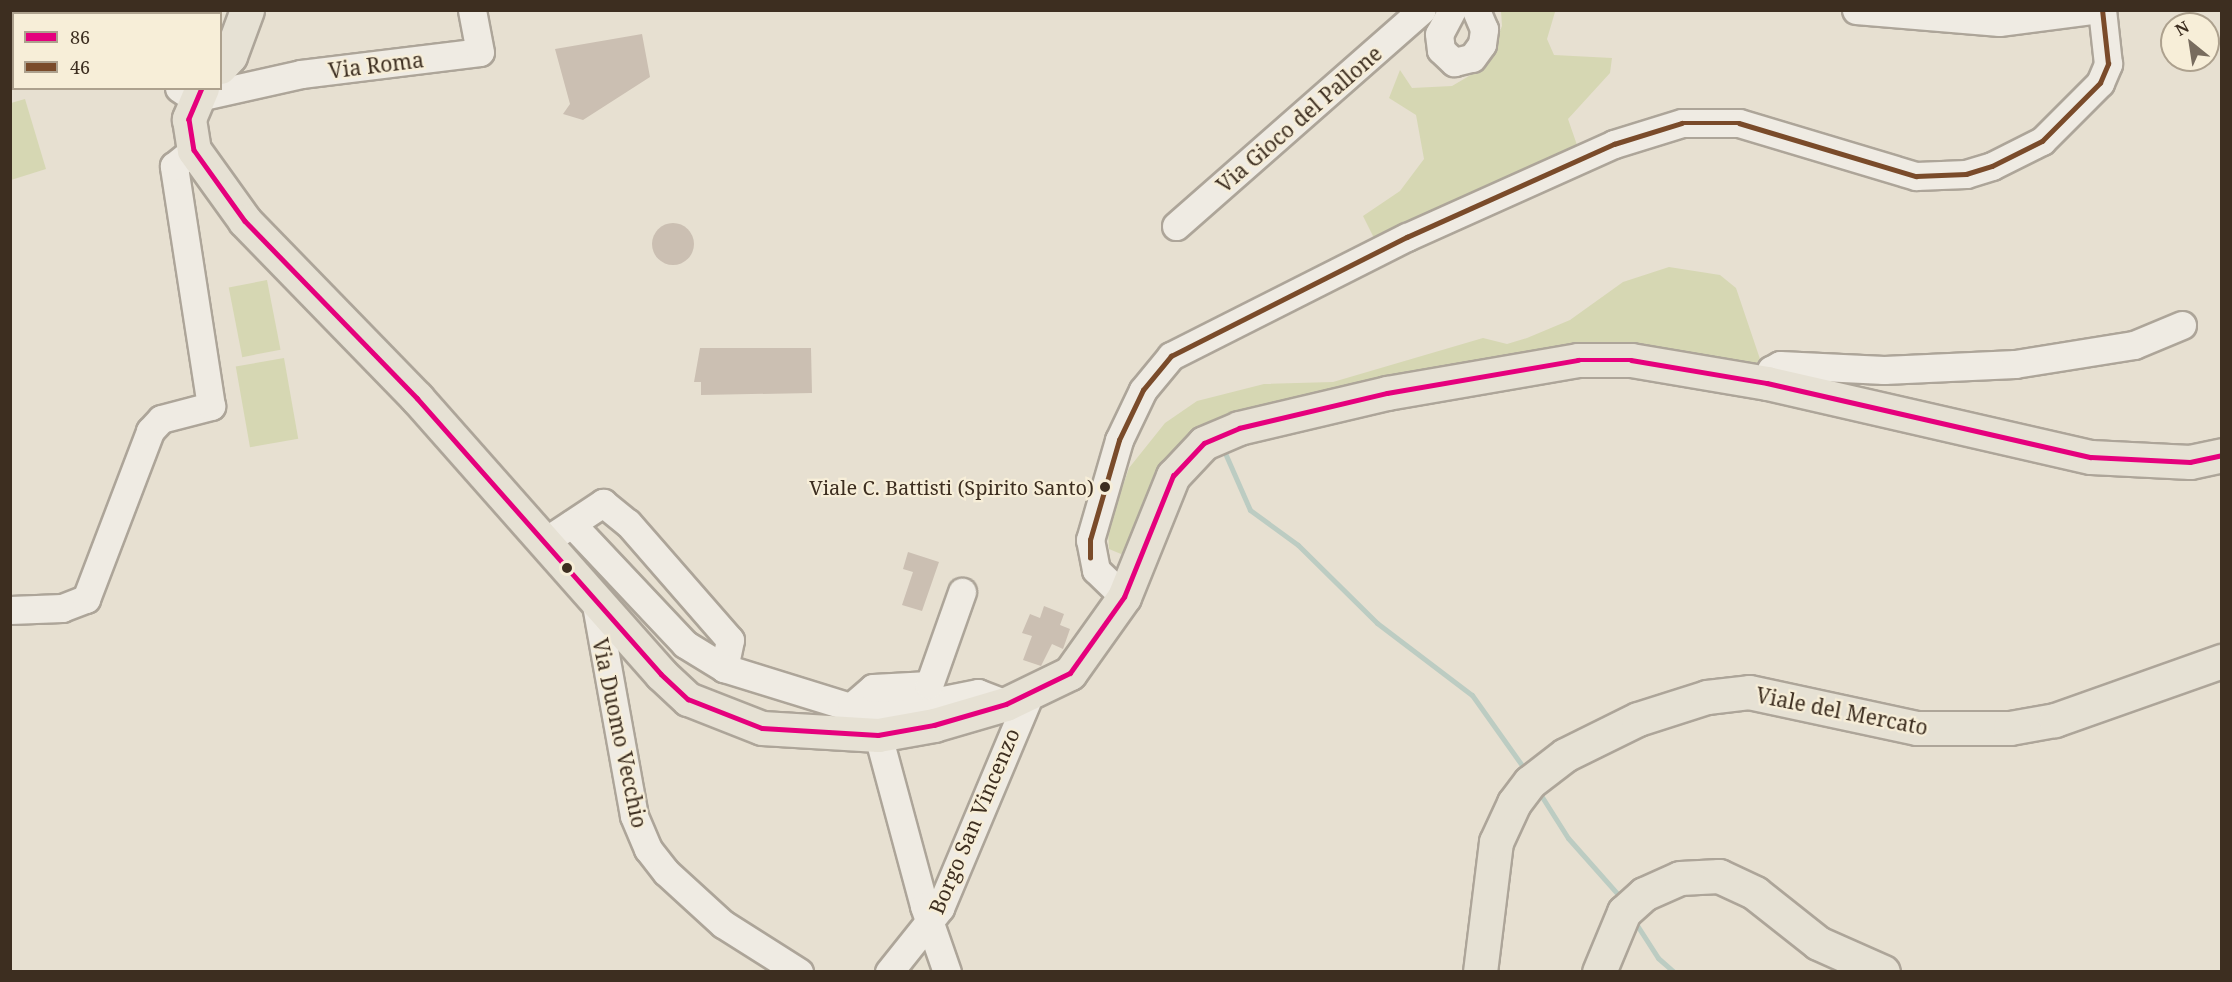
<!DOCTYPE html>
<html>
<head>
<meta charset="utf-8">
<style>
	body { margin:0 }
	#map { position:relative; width:2232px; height:982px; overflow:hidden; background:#e7e0d1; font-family:"Noto Serif",serif }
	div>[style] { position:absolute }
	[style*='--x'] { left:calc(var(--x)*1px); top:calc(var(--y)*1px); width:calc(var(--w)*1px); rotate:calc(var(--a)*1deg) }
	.green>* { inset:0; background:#d6d7b3; transform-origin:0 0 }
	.stream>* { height:5px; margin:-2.5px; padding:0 2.5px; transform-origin:2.5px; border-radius:2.5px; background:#bcccc2 }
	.building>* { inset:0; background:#cbbfb2 }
	.round { border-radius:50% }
	.roads { filter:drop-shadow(2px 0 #ada599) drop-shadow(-2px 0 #ada599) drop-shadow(0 2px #ada599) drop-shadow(0 -2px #ada599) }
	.minor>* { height:27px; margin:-13.5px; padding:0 13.5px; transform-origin:13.5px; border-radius:13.5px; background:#efebe3 }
	.major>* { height:33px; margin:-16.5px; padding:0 16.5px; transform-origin:16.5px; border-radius:16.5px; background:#e6e1d4 }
	.bus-1>* { height:4.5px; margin:-2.25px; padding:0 2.25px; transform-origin:2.25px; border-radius:2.25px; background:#e5007d }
	.bus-2>* { height:4.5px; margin:-2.25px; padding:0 2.25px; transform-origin:2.25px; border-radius:2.25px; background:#7a4b2a }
	.dots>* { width:16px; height:16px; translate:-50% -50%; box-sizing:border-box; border:3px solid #f7eed8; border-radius:50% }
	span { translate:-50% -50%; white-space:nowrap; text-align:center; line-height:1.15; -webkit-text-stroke:4.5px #f7eed8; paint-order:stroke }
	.bus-label { font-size:20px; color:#3d2e20 }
	.right { translate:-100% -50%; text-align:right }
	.street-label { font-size:21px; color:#3d2e20 }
	.frame { position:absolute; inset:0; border:12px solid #3d2e20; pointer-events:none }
	.legend { position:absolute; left:12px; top:12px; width:210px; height:78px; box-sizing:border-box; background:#f7eed8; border:2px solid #ada18e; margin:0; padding:8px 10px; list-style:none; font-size:18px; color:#3d2e20 }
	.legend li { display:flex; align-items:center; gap:12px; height:30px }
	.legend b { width:30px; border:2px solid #ada18e }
	.north { position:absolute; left:2160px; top:12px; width:60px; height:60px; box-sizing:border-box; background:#f7eed8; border:2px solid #ada18e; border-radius:50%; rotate:330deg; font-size:16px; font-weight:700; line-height:24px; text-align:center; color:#3d2e20 }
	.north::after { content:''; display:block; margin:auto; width:21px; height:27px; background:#786c5e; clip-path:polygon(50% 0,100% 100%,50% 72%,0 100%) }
</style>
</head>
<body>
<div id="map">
	<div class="green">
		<div style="clip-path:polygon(1501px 11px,1555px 12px,1547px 39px,1554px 55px,1612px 58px,1610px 73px,1568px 119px,1577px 145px,1375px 240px,1363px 216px,1400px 191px,1424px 159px,1416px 115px,1389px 98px,1400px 70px,1412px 88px,1452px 86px,1486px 66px,1502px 26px)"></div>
		<div style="clip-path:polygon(25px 99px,46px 169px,11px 180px,11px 103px)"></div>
		<div style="clip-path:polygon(1669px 267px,1720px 275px,1736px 288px,1760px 359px,1748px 373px,1671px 352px,1234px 418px,1130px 550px,1121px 554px,1109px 549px,1108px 529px,1129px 468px,1165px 423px,1197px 401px,1264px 384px,1333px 382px,1483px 338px,1507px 344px,1527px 338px,1570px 320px,1623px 282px)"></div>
		<div style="left:267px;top:280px;width:71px;height:39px;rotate:79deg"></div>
		<div style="left:284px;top:358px;width:82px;height:49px;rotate:80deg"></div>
	</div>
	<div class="stream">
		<div style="--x:1225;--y:453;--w:62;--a:66.3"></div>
		<div style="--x:1250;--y:510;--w:59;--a:36.1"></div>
		<div style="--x:1298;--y:545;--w:111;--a:44.6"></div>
		<div style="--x:1377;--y:623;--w:119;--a:37.2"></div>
		<div style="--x:1472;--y:695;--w:93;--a:54.6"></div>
		<div style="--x:1537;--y:789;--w:58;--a:57.7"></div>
		<div style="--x:1568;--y:838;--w:83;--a:48.4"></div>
		<div style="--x:1633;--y:919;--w:46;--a:57.3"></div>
		<div style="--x:1658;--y:958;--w:21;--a:41"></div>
	</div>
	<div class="building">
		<div style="clip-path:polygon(642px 34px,650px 77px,583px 120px,563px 114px,570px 104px,555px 49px)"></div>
		<div class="round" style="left:652px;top:223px;width:42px;height:42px"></div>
		<div style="clip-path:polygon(700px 348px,811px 348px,812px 393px,701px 395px,701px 382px,694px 382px)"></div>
		<div style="clip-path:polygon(908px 552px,939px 562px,922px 611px,902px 605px,913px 572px,903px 569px)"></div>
		<div style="clip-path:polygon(1044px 606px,1064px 614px,1060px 625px,1070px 629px,1063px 649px,1052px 644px,1041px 666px,1023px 660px,1032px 636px,1022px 633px,1030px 614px,1040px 618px)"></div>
	</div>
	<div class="roads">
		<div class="minor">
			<div style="--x:149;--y:10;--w:4;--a:76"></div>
			<div style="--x:1452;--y:10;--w:27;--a:118"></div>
			<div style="--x:1439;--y:34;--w:16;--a:83"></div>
			<div style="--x:1441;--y:50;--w:18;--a:43"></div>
			<div style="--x:1454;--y:62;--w:18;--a:-13"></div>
			<div style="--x:1472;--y:58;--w:17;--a:-54"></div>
			<div style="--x:1482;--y:44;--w:15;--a:-82"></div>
			<div style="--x:1484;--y:29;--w:21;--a:-113"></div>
			<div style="--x:1856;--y:10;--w:144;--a:4.8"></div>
			<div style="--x:1999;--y:22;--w:95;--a:-7.3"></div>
			<div style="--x:179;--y:88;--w:18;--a:34"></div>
			<div style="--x:194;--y:98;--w:110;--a:-12.6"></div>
			<div style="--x:301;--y:74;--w:180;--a:-7"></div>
			<div style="--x:480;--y:52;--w:43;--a:-100.8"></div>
			<div style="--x:1176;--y:226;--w:327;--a:-41.3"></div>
			<div style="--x:1767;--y:383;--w:14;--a:-73"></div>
			<div style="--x:1771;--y:370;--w:10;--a:-29"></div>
			<div style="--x:1780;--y:365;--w:104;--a:2.8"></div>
			<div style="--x:1884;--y:370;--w:131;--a:-2.6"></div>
			<div style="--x:2015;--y:364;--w:121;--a:-9.1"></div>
			<div style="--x:2134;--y:345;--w:52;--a:-22.6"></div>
			<div style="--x:544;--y:542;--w:71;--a:-33.5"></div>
			<div style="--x:603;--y:503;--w:32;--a:39"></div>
			<div style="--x:628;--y:523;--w:155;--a:48.9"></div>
			<div style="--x:730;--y:640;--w:29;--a:102"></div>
			<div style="--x:724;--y:668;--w:46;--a:-148.4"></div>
			<div style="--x:685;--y:644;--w:165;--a:-133.3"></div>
			<div style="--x:1124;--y:597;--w:39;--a:-136"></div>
			<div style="--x:1096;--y:570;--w:31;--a:-101"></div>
			<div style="--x:1090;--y:540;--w:104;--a:-73.8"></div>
			<div style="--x:1119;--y:440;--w:55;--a:-64.4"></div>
			<div style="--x:1143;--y:390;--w:44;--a:-50.5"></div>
			<div style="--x:1171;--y:356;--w:264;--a:-26.8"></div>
			<div style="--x:1407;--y:237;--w:227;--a:-24.2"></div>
			<div style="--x:1614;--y:144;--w:71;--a:-17.2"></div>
			<div style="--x:1682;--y:123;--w:57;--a:0"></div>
			<div style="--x:1739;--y:123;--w:185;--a:16.7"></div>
			<div style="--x:1916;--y:176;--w:50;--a:-2.3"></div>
			<div style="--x:1966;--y:174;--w:27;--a:-17"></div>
			<div style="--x:1992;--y:166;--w:56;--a:-26.6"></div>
			<div style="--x:2042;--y:141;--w:82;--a:-45"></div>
			<div style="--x:2100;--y:83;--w:21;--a:-67"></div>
			<div style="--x:2108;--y:64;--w:54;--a:-96.3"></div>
			<div style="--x:595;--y:599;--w:220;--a:79.8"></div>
			<div style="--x:634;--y:816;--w:36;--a:67"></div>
			<div style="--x:648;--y:849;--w:29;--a:52"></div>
			<div style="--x:666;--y:872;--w:77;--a:42.4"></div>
			<div style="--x:723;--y:924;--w:90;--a:32.3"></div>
			<div style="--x:10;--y:610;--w:52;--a:-2.2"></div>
			<div style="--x:62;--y:608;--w:26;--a:-21"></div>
			<div style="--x:86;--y:599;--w:180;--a:-69.1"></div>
			<div style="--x:150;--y:431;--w:16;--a:-47"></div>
			<div style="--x:161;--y:419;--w:52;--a:-14.6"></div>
			<div style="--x:211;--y:406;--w:243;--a:-98.8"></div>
			<div style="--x:174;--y:166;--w:26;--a:-39"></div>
			<div style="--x:724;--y:668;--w:156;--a:17.2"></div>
			<div style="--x:873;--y:714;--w:107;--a:-11.3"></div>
			<div style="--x:978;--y:693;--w:30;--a:21"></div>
			<div style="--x:851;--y:707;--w:29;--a:-41"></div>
			<div style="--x:873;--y:688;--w:56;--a:-3.1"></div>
			<div style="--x:929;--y:685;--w:99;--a:-70.5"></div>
			<div style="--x:878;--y:735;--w:177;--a:74.9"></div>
			<div style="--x:924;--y:906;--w:70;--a:70.8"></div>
			<div style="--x:889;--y:972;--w:82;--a:-51.4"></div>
			<div style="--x:940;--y:908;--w:232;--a:-67.2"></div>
		</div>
		<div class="major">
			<div style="--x:220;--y:67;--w:15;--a:-48"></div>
			<div style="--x:230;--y:56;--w:49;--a:-69.7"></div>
			<div style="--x:202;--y:88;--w:34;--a:113"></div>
			<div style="--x:189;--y:119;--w:31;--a:81"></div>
			<div style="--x:194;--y:150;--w:87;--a:54.3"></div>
			<div style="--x:245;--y:221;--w:247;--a:45.8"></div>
			<div style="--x:417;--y:398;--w:368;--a:48.5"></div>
			<div style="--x:661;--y:674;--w:37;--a:43"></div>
			<div style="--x:688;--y:699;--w:79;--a:21.4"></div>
			<div style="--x:762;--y:728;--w:116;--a:3.5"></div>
			<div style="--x:878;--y:735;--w:57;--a:-10.1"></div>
			<div style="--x:934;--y:725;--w:75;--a:-16.3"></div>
			<div style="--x:1006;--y:704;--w:71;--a:-25.8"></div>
			<div style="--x:1070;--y:673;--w:93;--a:-54.6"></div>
			<div style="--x:1124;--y:597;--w:131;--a:-68"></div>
			<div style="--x:1173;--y:476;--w:45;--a:-46.8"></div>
			<div style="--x:1204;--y:443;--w:38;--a:-23"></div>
			<div style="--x:1239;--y:428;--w:152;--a:-13.3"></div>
			<div style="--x:1387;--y:393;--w:194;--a:-9.8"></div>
			<div style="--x:1578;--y:360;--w:53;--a:0"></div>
			<div style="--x:1631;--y:360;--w:138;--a:9.6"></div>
			<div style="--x:1767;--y:383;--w:332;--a:12.9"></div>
			<div style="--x:2091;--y:457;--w:99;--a:2.9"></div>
			<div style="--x:2190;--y:462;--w:33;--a:-12"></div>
			<div style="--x:1480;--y:972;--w:131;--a:-83"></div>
			<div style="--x:1496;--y:842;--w:43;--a:-65.2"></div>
			<div style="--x:1514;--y:803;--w:26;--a:-53"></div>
			<div style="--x:1530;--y:782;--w:44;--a:-37.6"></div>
			<div style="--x:1565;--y:755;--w:81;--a:-26.3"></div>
			<div style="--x:1638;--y:719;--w:72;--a:-17.7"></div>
			<div style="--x:1707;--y:697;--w:42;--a:-6.8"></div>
			<div style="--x:1749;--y:692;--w:172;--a:12.1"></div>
			<div style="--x:1917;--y:728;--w:93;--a:0"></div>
			<div style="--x:2010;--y:728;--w:46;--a:-10.1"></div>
			<div style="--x:2055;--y:720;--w:177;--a:-19.5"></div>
			<div style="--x:1599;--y:972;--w:65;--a:-67.4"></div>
			<div style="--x:1624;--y:912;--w:27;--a:-42"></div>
			<div style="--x:1644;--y:894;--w:39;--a:-24"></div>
			<div style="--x:1680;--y:878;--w:39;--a:-3"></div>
			<div style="--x:1719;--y:876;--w:40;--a:25"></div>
			<div style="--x:1755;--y:893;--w:80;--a:38.4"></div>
			<div style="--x:1818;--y:943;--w:71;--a:24"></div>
		</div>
	</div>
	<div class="bus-1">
		<div style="--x:202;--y:88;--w:34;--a:113"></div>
		<div style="--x:189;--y:119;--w:31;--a:81"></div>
		<div style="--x:194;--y:150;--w:87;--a:54.3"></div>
		<div style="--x:245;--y:221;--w:247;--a:45.8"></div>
		<div style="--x:417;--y:398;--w:368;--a:48.5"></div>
		<div style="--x:661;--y:674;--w:37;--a:43"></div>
		<div style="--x:688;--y:699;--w:79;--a:21.4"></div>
		<div style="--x:762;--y:728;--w:116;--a:3.5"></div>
		<div style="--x:878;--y:735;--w:57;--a:-10.1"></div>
		<div style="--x:934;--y:725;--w:75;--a:-16.3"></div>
		<div style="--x:1006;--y:704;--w:71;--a:-25.8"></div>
		<div style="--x:1070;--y:673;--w:93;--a:-54.6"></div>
		<div style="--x:1124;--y:597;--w:131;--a:-68"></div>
		<div style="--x:1173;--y:476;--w:45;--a:-46.8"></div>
		<div style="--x:1204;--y:443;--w:38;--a:-23"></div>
		<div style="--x:1239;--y:428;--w:152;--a:-13.3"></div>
		<div style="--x:1387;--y:393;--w:194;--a:-9.8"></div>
		<div style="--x:1578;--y:360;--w:53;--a:0"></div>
		<div style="--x:1631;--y:360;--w:138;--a:9.6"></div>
		<div style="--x:1767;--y:383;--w:332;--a:12.9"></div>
		<div style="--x:2091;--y:457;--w:99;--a:2.9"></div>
		<div style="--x:2190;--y:462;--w:33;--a:-12"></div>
	</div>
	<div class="bus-2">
		<div style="--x:1090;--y:558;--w:18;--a:-90"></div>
		<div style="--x:1090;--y:540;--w:104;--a:-73.8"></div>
		<div style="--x:1119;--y:440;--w:55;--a:-64.4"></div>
		<div style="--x:1143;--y:390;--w:44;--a:-50.5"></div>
		<div style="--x:1171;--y:356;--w:264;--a:-26.8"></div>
		<div style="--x:1407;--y:237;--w:227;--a:-24.2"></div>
		<div style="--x:1614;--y:144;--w:71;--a:-17.2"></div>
		<div style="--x:1682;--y:123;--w:57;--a:0"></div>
		<div style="--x:1739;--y:123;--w:185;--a:16.7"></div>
		<div style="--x:1916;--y:176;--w:50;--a:-2.3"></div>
		<div style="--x:1966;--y:174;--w:27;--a:-17"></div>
		<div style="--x:1992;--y:166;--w:56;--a:-26.6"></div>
		<div style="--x:2042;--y:141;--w:82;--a:-45"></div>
		<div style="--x:2100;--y:83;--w:21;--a:-67"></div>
		<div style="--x:2108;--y:64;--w:54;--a:-96.3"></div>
	</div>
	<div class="dots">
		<div style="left:1105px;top:487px;background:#3d2e20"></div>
		<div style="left:567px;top:568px;background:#3d2e20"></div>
	</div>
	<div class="bus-label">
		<span class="right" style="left:1094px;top:487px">Viale C. Battisti (Spirito Santo)</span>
	</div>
	<div class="street-label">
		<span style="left:376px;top:65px;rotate:-7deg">Via Roma</span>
		<span style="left:1299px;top:119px;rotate:-41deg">Via Gioco del Pallone</span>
		<span style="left:1842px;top:711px;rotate:11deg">Viale del Mercato</span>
		<span style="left:620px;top:733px;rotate:78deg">Via Duomo Vecchio</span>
		<span style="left:974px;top:821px;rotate:-67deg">Borgo San Vincenzo</span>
	</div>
	<div class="frame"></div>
	<ul class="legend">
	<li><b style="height:8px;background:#e5007d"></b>86</li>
	<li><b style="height:8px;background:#7a4b2a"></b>46</li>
	</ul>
	<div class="north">N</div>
</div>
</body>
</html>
